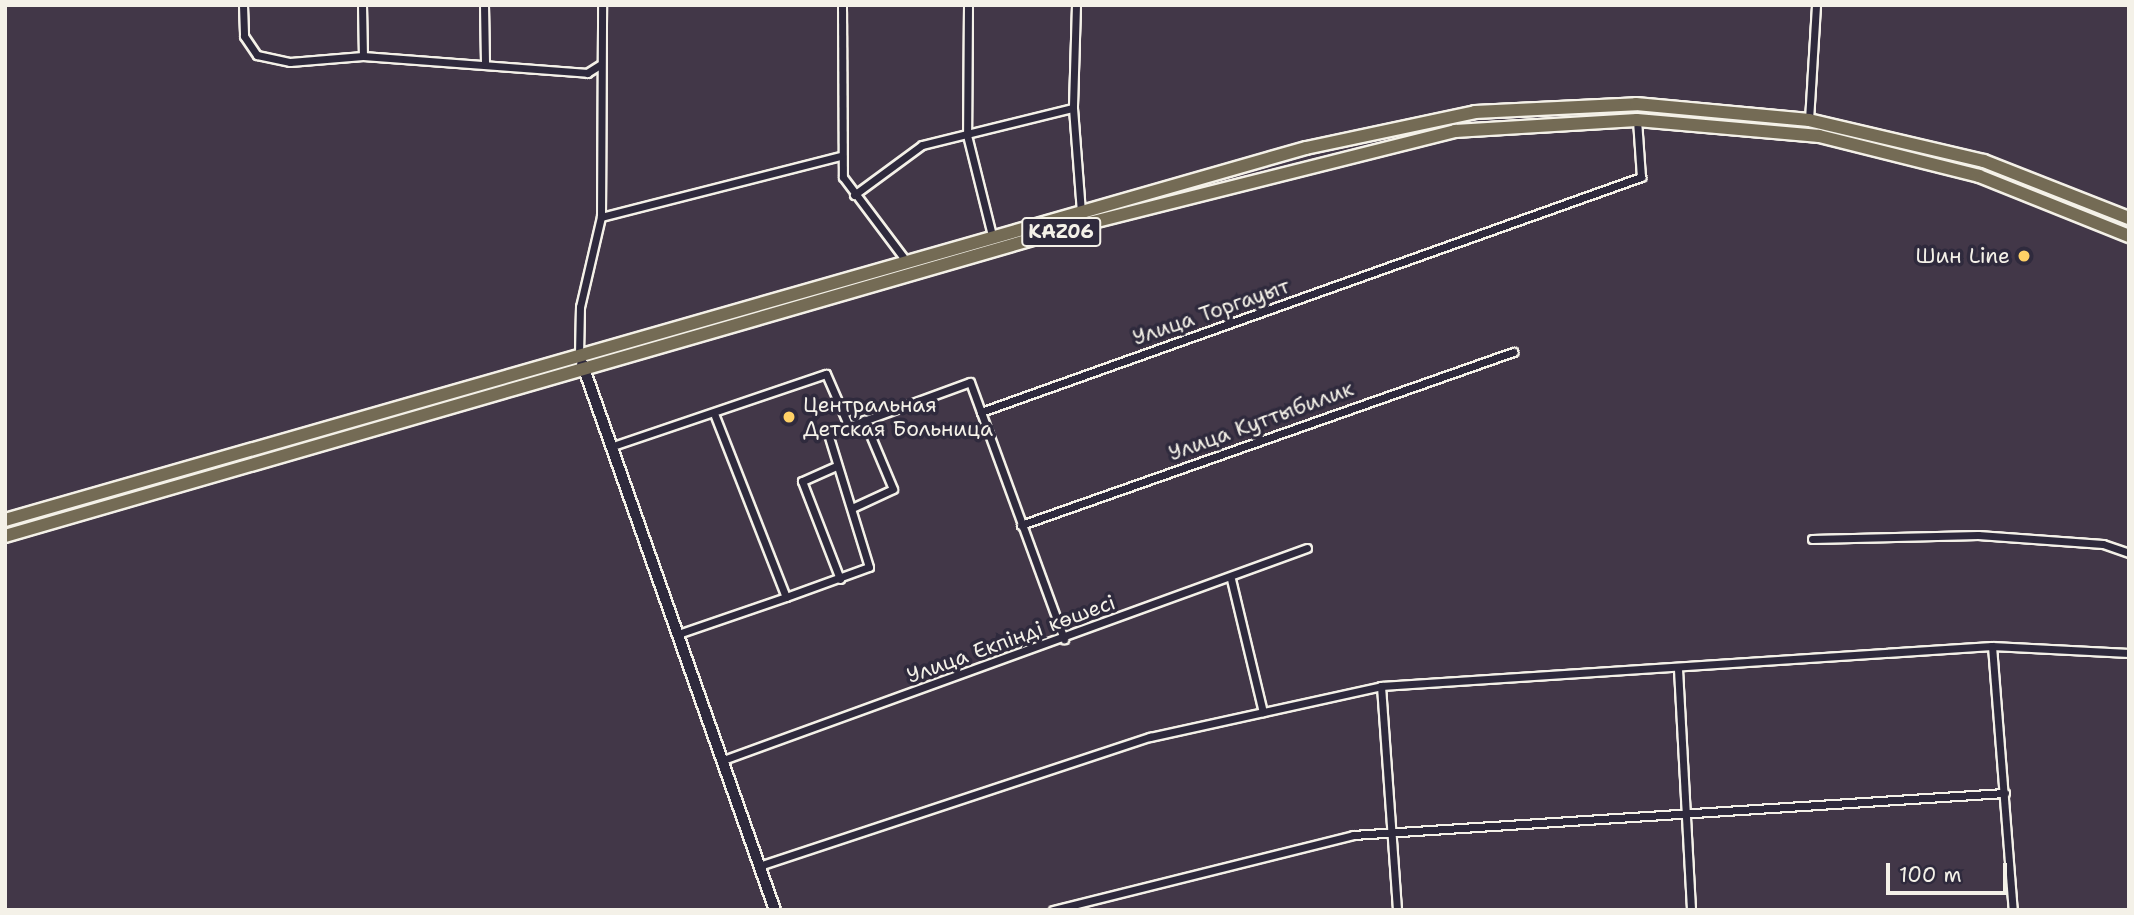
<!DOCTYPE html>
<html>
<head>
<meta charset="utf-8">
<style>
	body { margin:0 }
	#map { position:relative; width:2134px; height:915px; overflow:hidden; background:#423748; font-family:"Shantell Sans",sans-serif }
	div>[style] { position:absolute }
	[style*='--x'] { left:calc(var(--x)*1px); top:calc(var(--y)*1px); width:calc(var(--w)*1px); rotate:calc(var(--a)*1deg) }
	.roads { filter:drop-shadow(2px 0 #f4f1e8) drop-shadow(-2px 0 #f4f1e8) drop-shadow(0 2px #f4f1e8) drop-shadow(0 -2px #f4f1e8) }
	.minor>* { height:7px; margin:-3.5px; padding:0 3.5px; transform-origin:3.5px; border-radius:3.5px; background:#2f2a3d }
	.secondary>* { height:10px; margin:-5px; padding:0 5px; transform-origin:5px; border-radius:5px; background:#2f2a3d }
	.trunk>* { height:12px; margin:-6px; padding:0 6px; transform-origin:6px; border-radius:6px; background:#746b55 }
	.dots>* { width:19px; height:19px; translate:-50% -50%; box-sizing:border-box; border:4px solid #2f2a3d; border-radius:50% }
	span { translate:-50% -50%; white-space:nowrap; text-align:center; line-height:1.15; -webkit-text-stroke:7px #2f2a3d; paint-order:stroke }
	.shield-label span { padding:2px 5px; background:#2f2a3d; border:2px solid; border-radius:5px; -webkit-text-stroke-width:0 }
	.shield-label { font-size:19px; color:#f4f1e8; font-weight:700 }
	.poi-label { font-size:21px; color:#f4f1e8 }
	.right { translate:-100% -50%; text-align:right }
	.left { translate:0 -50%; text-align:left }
	.street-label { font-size:21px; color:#f4f1e8 }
	.frame { position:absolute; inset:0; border:7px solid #f4f1e8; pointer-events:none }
	.scale { position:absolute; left:1886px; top:863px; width:121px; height:32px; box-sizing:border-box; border:4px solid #f4f1e8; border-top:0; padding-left:9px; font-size:21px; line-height:24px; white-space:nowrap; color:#f4f1e8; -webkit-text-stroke:5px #2f2a3d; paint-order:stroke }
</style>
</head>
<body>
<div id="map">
	<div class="roads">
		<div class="minor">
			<div style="--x:243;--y:5;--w:31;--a:88"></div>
			<div style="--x:244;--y:36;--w:23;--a:56"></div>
			<div style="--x:257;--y:55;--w:34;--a:12"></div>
			<div style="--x:290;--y:62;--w:73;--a:-4.7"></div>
			<div style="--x:363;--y:56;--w:225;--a:4.3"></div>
			<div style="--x:587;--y:73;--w:15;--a:-32"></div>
			<div style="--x:362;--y:5;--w:51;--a:88.9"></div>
			<div style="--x:484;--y:5;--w:60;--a:89"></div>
			<div style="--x:842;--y:5;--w:172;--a:89.7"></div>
			<div style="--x:843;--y:177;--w:105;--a:53.1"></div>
			<div style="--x:968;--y:5;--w:130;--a:90.4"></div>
			<div style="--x:967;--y:135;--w:107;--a:76"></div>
			<div style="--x:1076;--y:5;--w:103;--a:91.7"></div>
			<div style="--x:1073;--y:108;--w:104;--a:85.6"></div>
			<div style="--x:1809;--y:120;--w:115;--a:-86.5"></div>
			<div style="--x:854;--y:195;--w:84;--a:-36.3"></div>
			<div style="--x:922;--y:145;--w:155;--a:-13.8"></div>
			<div style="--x:601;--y:217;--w:247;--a:-14.3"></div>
			<div style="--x:579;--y:354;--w:47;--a:-88.8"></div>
			<div style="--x:580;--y:307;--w:92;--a:-76.9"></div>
			<div style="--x:601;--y:217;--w:212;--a:-89.7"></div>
			<div style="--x:981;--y:412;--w:701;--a:-19.6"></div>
			<div style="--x:1641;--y:177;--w:57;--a:-94"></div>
			<div style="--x:715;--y:416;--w:194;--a:68.6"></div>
			<div style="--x:786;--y:597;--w:88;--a:-19.9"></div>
			<div style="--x:869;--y:567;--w:139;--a:-107.1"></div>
			<div style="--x:828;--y:434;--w:151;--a:-20.1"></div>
			<div style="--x:970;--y:382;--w:274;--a:69.9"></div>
			<div style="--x:610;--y:447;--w:228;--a:-18.7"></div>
			<div style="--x:826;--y:374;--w:58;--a:66.5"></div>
			<div style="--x:834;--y:467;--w:35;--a:156"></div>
			<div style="--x:802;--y:481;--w:105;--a:68.8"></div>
			<div style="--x:852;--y:508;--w:45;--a:-24.9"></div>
			<div style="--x:893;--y:489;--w:75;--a:-112.8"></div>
			<div style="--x:1021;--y:525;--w:522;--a:-19.37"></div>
			<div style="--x:1812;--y:539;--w:166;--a:-1.4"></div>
			<div style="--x:1978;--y:535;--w:125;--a:4.1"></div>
			<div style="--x:2103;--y:544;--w:28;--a:19"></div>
			<div style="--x:1231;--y:579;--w:137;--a:76.5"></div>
			<div style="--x:681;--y:633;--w:111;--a:-18.9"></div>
			<div style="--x:1992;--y:646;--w:265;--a:85.5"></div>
			<div style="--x:1678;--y:669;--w:241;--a:86.9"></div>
			<div style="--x:1381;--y:686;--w:225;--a:85.9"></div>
			<div style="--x:726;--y:759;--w:618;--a:-19.96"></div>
			<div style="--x:762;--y:865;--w:409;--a:-18.3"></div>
			<div style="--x:1150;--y:737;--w:237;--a:-12.4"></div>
			<div style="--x:1381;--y:686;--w:612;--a:-3.75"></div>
			<div style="--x:1992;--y:646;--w:137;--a:2.9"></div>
			<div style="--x:1053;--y:910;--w:309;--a:-14"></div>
			<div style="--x:1353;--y:835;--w:653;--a:-3.69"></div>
		</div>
		<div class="secondary">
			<div style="--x:582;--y:363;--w:580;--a:70.57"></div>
		</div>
		<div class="trunk">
			<div style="--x:5;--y:520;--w:1353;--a:-15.96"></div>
			<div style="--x:1306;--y:148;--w:173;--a:-12"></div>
			<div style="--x:1475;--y:112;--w:161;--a:-2.8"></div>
			<div style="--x:1636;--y:104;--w:174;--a:5.3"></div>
			<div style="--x:1809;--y:120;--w:180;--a:13.2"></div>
			<div style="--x:1984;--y:161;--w:156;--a:21.5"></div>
			<div style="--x:5;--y:536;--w:1124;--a:-16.11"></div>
			<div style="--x:1085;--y:224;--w:382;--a:-14.1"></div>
			<div style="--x:1455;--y:131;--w:182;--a:-3.5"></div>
			<div style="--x:1637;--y:120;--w:183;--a:5"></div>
			<div style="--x:1819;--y:136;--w:165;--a:14"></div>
			<div style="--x:1979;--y:176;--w:162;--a:21.8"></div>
		</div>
	</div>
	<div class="dots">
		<div style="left:2024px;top:256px;background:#ffd166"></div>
		<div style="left:789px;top:417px;background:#ffd166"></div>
	</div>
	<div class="shield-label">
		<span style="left:1061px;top:232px">KАZ06</span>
	</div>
	<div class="poi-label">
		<span class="right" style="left:2010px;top:256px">Шин Line</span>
		<span class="left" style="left:803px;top:417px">Центральная<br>Детская Больница</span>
	</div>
	<div class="street-label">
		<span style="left:1211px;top:312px;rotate:-19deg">Улица Торгауыт</span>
		<span style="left:1261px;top:421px;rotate:-20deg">Улица Куттыбилик</span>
		<span style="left:1011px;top:639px;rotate:-20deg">Улица Екпінді көшесі</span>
	</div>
	<div class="frame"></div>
	<div class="scale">100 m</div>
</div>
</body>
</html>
